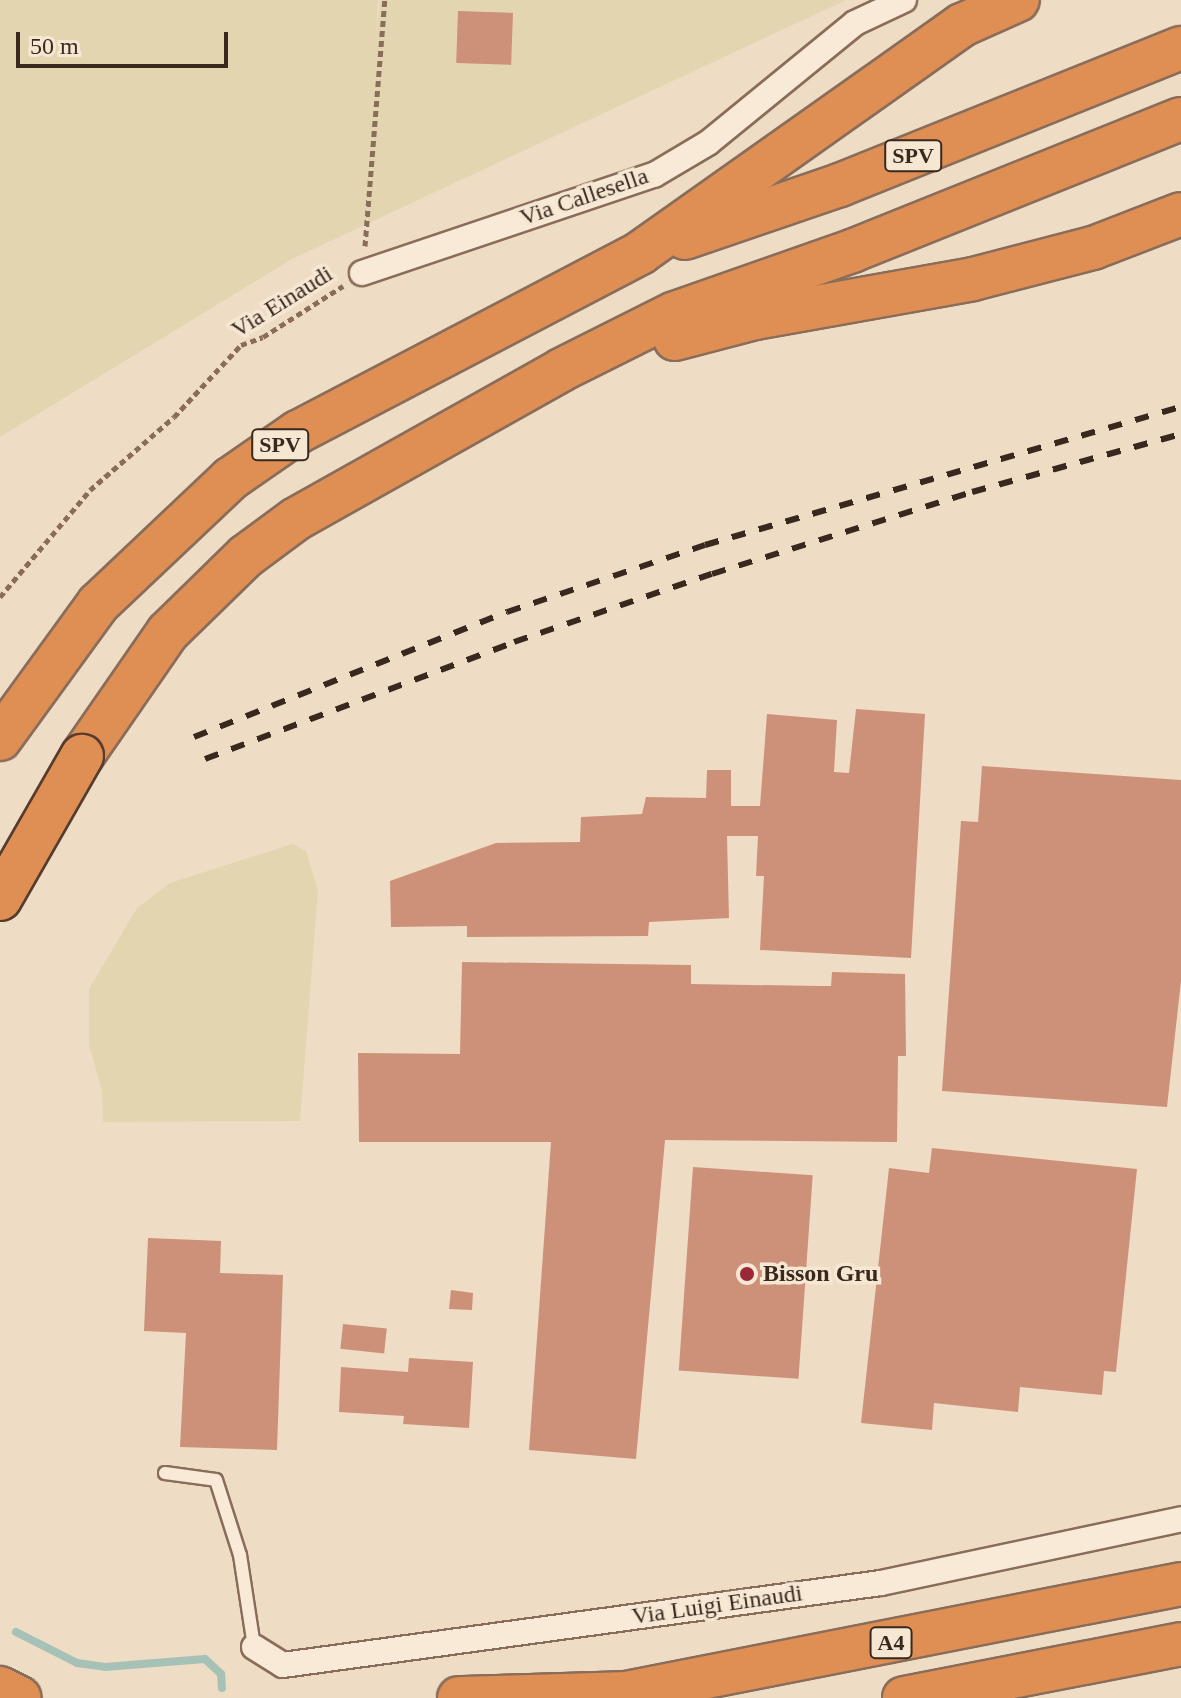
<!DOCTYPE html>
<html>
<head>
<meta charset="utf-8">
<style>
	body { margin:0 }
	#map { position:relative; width:1181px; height:1698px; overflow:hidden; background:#efdcc4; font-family:Georgia,serif }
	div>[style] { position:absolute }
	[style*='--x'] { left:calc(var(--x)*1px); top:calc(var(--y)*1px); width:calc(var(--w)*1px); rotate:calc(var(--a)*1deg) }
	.farmland>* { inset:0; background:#e4d5b1 }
	.stream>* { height:8px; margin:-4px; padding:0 4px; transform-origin:4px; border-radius:4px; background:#a6c2b6 }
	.building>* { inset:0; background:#cd9179; transform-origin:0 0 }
	.path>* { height:5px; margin-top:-2.5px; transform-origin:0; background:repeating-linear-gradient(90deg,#896d5a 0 6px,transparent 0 10px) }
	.roads { filter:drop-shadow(2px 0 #896d5a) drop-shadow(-2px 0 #896d5a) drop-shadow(0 2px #896d5a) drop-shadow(0 -2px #896d5a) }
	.service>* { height:12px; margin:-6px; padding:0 6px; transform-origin:6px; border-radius:6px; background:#f9ead7 }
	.minor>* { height:24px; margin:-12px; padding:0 12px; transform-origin:12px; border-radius:12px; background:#f9ead7 }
	.motorway>* { height:42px; margin:-21px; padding:0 21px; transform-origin:21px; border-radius:21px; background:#df8f54 }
	.rail>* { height:6px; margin-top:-3px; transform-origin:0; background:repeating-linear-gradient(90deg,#39281e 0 14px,transparent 0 28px) }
	.bridges { filter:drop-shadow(2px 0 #573c2e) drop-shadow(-2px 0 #573c2e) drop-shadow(0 2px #573c2e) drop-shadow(0 -2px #573c2e) }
	.motorway-bridge>* { height:42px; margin:-21px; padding:0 21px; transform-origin:21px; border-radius:21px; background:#df8f54 }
	.dots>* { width:22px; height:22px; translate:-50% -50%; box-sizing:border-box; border:4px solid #f6e7d3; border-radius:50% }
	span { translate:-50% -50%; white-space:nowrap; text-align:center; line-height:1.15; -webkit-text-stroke:7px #f6e7d3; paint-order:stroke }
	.shield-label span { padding:2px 6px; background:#f6e7d3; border:2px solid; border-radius:6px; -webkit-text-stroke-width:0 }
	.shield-label { font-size:22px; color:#39281e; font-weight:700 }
	.street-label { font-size:24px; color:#39281e }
	.poi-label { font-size:24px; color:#39281e; font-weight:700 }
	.left { translate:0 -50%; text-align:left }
	.scale { position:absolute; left:16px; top:32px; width:212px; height:36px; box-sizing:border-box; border:4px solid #39281e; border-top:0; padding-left:10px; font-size:24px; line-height:28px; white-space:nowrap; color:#39281e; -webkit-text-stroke:6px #f6e7d3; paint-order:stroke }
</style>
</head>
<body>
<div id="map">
	<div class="farmland">
		<div style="clip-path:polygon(0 0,378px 0,376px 37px,380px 0,846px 0,292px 259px,0 437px)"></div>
		<div style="clip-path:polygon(292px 844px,306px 851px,318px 890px,300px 1121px,103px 1122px,102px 1091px,89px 1045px,89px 989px,137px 908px,170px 883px)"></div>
	</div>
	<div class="stream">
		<div style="--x:16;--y:1632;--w:68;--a:26.9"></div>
		<div style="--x:77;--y:1663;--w:28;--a:8"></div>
		<div style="--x:105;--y:1667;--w:100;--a:-4.6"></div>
		<div style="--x:205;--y:1659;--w:22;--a:43"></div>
		<div style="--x:221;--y:1674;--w:14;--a:86"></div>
	</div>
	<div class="building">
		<div style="left:458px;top:11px;width:55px;height:52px;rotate:2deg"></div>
		<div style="clip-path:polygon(856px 709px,925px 714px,911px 958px,760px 950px,764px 876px,756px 876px,758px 836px,727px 836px,729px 918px,649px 922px,648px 936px,467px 937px,467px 926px,391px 927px,390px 881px,496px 843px,580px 842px,581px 817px,642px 814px,646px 797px,706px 798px,707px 770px,731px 770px,731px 806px,760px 806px,767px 714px,837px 720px,834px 772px,849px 773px)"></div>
		<div style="clip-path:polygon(982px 766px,1181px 780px,1181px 981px,1167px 1107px,942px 1091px,961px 821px,978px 822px)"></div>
		<div style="clip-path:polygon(462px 962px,691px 965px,691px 984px,819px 986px,831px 986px,832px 972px,905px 974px,906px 1056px,898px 1056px,897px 1142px,665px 1140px,636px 1459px,529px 1450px,551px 1142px,359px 1142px,358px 1053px,460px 1054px)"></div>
		<div style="clip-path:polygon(932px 1148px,1137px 1169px,1116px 1372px,1104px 1371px,1102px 1395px,1020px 1387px,1018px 1412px,934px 1403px,932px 1430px,861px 1423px,889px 1168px,929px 1173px)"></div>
		<div style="left:693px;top:1167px;width:120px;height:204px;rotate:4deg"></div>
		<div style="clip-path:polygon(148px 1238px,221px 1241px,220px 1273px,283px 1275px,277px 1450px,180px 1447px,186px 1333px,144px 1331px)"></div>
		<div style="clip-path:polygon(451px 1290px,473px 1293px,472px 1310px,449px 1309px)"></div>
		<div style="left:343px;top:1324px;width:44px;height:25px;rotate:6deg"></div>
		<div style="clip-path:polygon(409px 1358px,473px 1362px,469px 1428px,403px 1424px,404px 1416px,339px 1412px,341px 1367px,408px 1372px)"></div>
	</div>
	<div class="path">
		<div style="--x:365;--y:246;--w:247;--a:-85.4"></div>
		<div style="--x:0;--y:597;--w:140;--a:-49.9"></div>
		<div style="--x:90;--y:490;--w:111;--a:-41"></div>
		<div style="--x:174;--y:417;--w:98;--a:-47.1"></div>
		<div style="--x:241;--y:345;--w:23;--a:-20"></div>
		<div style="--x:263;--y:337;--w:95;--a:-32.5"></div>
	</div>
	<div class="roads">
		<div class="service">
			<div style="--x:165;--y:1473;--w:51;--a:7.8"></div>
			<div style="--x:216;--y:1480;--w:79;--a:72.3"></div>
			<div style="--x:240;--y:1555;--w:93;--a:81.3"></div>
		</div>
		<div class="minor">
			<div style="--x:362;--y:273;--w:308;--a:-18.6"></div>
			<div style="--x:654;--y:175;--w:63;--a:-30.7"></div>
			<div style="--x:708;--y:143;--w:190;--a:-39.2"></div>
			<div style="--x:855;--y:23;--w:54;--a:-25.1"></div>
			<div style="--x:254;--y:1647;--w:34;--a:32"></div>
			<div style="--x:283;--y:1665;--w:604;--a:-7.81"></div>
			<div style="--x:881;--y:1583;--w:307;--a:-12"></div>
		</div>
		<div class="motorway">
			<div style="--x:685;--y:238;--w:164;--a:-18.9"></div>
			<div style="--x:840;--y:185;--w:367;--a:-21.9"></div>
			<div style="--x:675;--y:339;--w:83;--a:-14.7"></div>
			<div style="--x:755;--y:318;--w:221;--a:-10.1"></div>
			<div style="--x:973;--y:279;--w:124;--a:-14.5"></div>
			<div style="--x:1093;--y:248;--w:94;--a:-21.1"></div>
			<div style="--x:0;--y:739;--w:167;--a:-54"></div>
			<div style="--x:98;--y:604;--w:182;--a:-43.4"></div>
			<div style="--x:230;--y:479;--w:83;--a:-34.7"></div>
			<div style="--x:298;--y:432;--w:386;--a:-27.6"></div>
			<div style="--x:640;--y:253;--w:395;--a:-35.3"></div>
			<div style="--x:962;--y:25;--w:61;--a:-24.1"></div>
			<div style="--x:82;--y:756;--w:151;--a:-55.3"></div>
			<div style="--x:168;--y:632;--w:109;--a:-44.3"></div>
			<div style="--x:246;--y:556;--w:62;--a:-36.5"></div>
			<div style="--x:296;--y:519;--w:304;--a:-29.3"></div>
			<div style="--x:561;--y:370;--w:127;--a:-26.6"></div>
			<div style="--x:675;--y:313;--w:188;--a:-19.3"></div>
			<div style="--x:852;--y:251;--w:354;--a:-21.9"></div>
			<div style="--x:0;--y:1688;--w:22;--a:27"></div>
			<div style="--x:459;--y:1698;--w:166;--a:-1.7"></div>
			<div style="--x:600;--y:1698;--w:592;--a:-11.1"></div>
			<div style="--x:904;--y:1698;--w:282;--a:-11"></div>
		</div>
	</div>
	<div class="rail">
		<div style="--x:194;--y:737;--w:337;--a:-21.8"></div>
		<div style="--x:507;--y:612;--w:209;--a:-18.7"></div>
		<div style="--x:705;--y:545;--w:496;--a:-16.2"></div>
		<div style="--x:205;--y:759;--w:330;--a:-20.7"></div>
		<div style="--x:514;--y:642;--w:209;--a:-19"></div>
		<div style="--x:712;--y:574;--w:273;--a:-17.5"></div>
		<div style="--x:972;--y:492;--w:217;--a:-15.5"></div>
	</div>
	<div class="bridges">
		<div class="motorway-bridge">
			<div style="--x:0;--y:899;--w:165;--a:-60.2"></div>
		</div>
	</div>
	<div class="dots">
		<div style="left:747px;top:1274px;background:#992939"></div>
	</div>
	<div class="shield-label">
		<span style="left:913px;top:156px">SPV</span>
		<span style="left:280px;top:445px">SPV</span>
		<span style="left:891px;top:1643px">A4</span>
	</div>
	<div class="street-label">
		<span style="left:584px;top:197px;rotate:-19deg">Via Callesella</span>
		<span style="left:282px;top:302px;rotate:-32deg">Via Einaudi</span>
		<span style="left:717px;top:1605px;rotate:-8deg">Via Luigi Einaudi</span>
	</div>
	<div class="poi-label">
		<span class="left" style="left:763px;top:1274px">Bisson Gru</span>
	</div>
	<div class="scale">50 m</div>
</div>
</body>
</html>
